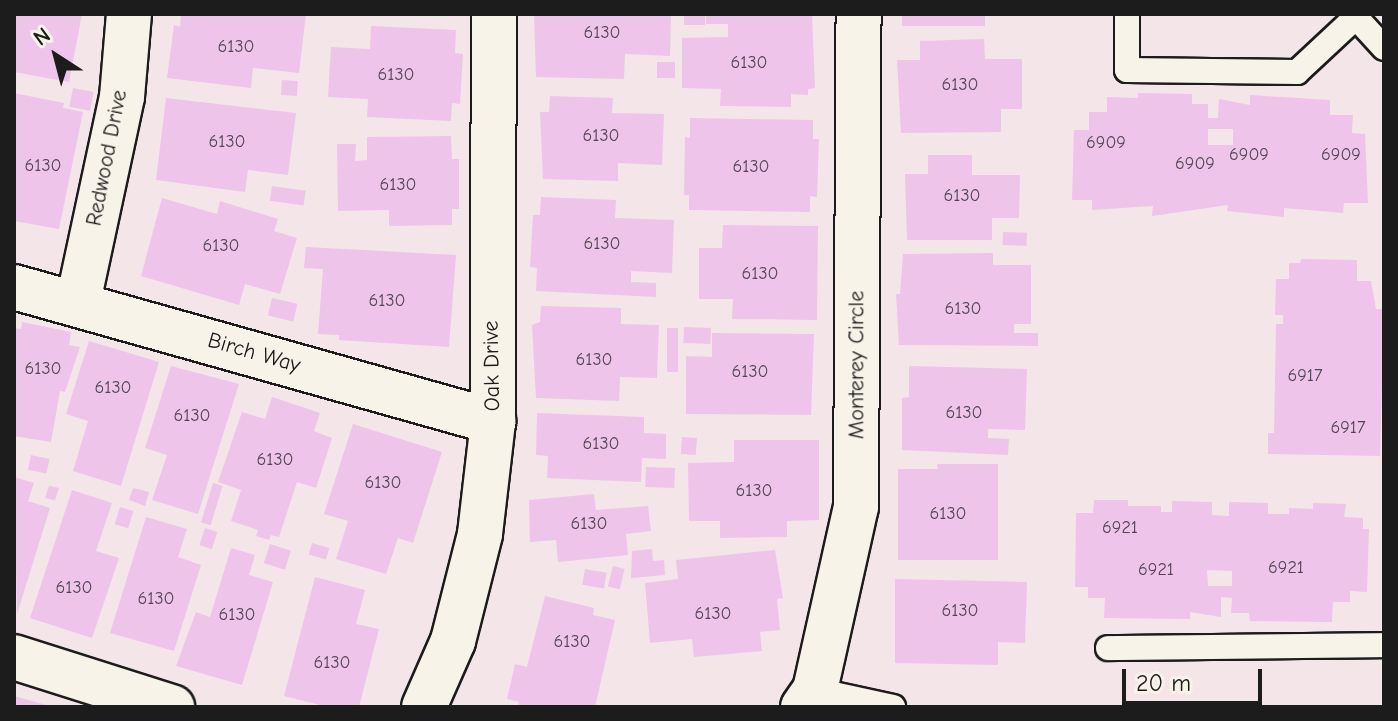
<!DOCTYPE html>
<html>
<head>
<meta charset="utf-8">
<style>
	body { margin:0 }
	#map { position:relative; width:1398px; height:721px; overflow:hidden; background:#f4e5e9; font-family:"Comic Neue",sans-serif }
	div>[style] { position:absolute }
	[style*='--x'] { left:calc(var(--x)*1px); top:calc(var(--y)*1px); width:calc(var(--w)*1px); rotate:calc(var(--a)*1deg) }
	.building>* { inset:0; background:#eec4eb; transform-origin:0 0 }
	.roads { filter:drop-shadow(2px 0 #1c1c1c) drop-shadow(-2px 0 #1c1c1c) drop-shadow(0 2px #1c1c1c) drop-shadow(0 -2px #1c1c1c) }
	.lane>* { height:24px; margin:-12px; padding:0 12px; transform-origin:12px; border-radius:12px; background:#f7f3e8 }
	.street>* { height:44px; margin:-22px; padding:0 22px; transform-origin:22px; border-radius:22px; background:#f7f3e8 }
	span { translate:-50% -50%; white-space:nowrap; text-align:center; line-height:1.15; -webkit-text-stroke:6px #f7f3e8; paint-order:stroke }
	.number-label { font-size:18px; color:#504650 }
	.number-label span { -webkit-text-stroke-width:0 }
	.street-label { font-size:22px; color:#1c1c1c }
	.frame { position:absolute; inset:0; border:16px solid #1c1c1c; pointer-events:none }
	.north { position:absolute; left:16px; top:16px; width:80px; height:80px; -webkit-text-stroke:6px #f7f3e8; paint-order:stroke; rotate:324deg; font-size:22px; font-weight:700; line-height:32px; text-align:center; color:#1c1c1c }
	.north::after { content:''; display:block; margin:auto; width:28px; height:36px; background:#1c1c1c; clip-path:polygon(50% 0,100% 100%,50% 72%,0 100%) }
	.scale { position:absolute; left:1122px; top:669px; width:140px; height:36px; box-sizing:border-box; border:4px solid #1c1c1c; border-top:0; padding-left:10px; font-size:24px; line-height:28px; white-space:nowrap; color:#1c1c1c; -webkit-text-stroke:6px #f7f3e8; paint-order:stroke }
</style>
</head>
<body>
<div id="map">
	<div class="building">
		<div style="clip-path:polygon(14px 14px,82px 14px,69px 82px,14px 72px)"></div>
		<div style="clip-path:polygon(181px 14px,306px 14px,299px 73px,253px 68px,251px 88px,167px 78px,174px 25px,180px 27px)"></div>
		<div style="clip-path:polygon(534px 14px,671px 14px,670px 56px,625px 54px,624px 79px,536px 77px)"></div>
		<div style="left:684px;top:14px;width:21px;height:11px"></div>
		<div style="clip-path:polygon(706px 14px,812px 14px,815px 88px,808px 89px,808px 95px,791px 94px,791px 107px,720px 106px,721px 89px,682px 88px,682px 38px,728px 37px,728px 24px,706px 24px)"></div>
		<div style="left:902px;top:14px;width:83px;height:12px"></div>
		<div style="clip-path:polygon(371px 26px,456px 30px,455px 53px,463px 54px,460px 104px,452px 103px,451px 121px,367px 117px,368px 99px,328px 97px,331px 47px,370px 49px)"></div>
		<div style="clip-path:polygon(984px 39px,985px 59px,1022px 59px,1022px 109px,1001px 109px,1001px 132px,901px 133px,897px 60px,920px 60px,920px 41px)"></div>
		<div style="left:657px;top:62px;width:18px;height:16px"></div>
		<div style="left:282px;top:80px;width:16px;height:15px;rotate:4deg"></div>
		<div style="left:73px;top:88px;width:21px;height:19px;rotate:11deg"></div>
		<div style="clip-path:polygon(14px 93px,64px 103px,63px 108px,83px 112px,59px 229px,14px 221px)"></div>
		<div style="clip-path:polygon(evenodd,1138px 93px,1192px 94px,1192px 104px,1208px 104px,1208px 118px,1218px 118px,1219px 99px,1250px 105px,1250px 95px,1330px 100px,1330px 115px,1353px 115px,1352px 133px,1365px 134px,1368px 203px,1344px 203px,1343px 213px,1284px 208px,1284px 217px,1227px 211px,1228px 205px,1152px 216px,1153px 206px,1092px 210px,1092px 200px,1072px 200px,1074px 130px,1089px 130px,1089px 112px,1107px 112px,1107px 97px,1138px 98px,1138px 93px,1208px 129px,1233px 129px,1233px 145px,1208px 145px,1208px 129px)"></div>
		<div style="clip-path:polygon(550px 96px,613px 98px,612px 113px,664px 114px,662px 165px,618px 163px,618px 181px,543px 179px,540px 112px,549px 112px)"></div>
		<div style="clip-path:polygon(166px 98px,296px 113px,288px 175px,248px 170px,245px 192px,156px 180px)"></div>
		<div style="clip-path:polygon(690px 118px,813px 120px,813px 139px,819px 139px,817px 197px,810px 196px,810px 212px,689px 210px,689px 195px,684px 195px,685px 137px,690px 138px)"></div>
		<div style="clip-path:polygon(451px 136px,452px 159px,459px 159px,459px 209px,452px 209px,452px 225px,389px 226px,389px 210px,338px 211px,337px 144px,356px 144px,355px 161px,367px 160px,367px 137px)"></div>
		<div style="clip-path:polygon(928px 155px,972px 155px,972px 175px,1020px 175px,1019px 218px,992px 218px,992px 240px,907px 240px,905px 174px,928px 174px)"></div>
		<div style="left:272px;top:186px;width:34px;height:15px;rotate:8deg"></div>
		<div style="clip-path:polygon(541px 197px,616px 200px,615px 218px,674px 220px,672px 273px,631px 271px,631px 282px,656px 283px,656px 297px,536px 291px,537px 268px,530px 267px,533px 215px,540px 215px)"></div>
		<div style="clip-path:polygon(162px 198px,217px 214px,220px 201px,278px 219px,274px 231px,297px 238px,280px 294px,245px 284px,239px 305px,141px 276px)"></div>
		<div style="clip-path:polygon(723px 225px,818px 226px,817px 320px,732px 319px,733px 299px,699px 299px,699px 248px,722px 248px)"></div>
		<div style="left:1003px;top:232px;width:24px;height:13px;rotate:2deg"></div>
		<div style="clip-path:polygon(306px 247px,456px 255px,449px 347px,339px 340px,339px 335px,318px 334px,323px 269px,304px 268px)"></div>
		<div style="clip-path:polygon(993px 253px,993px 265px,1031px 265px,1031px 324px,1014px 324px,1014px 333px,1038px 333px,1038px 346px,899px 345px,896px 294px,900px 294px,903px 254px)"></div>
		<div style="clip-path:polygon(1301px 259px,1357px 260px,1357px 281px,1371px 281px,1376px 309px,1384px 309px,1380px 456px,1268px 454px,1268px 433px,1274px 433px,1276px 324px,1283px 324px,1283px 315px,1275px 315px,1276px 279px,1289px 279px,1289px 263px,1300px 263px)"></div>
		<div style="left:272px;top:298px;width:26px;height:18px;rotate:13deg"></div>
		<div style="clip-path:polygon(541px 306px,621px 308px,621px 324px,659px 325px,657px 378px,620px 377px,619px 401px,536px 398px,532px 325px,540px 322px)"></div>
		<div style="clip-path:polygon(22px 322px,71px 332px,69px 345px,80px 347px,65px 392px,60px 391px,51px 442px,14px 436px,14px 328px,21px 329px)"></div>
		<div style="left:684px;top:327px;width:27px;height:16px;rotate:2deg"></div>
		<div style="left:667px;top:328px;width:11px;height:44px"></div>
		<div style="clip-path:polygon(712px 333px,814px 334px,811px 415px,686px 414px,686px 356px,712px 357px)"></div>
		<div style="clip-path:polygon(89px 341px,159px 362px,121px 486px,73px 471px,88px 421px,66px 414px)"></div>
		<div style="clip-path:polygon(171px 366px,239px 384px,198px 514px,152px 500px,167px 455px,145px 448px)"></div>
		<div style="clip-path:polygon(909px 366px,1027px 369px,1025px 430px,988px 429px,988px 438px,1009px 439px,1008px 455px,902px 450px,902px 398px,909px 397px)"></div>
		<div style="clip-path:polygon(272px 397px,320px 413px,314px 431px,332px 438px,316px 488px,297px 482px,279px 537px,271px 535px,269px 540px,256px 536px,258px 530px,231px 521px,241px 490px,218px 482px,242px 412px,265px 419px)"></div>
		<div style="clip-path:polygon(537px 413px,644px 417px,644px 433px,666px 434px,666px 459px,642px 458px,641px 482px,547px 478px,548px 456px,536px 455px)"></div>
		<div style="clip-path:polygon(353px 424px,442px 452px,413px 543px,398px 538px,386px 574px,336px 559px,348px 521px,324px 514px)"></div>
		<div style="left:682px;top:437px;width:15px;height:17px;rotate:4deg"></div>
		<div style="clip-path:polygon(734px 440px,819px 440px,819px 520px,787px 521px,787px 537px,720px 538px,720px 521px,689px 521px,688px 463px,734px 462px)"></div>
		<div style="left:31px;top:455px;width:19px;height:15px;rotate:12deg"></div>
		<div style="clip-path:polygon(937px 464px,998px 464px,998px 560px,898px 560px,898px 469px,938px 469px)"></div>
		<div style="left:646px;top:467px;width:29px;height:20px;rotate:2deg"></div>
		<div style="clip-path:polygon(14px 477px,34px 483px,28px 501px,50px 508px,17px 614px)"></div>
		<div style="left:213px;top:483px;width:10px;height:41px;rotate:17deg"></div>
		<div style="clip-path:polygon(49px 486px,59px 488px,55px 500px,45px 498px)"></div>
		<div style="clip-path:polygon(133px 488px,149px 492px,145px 506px,129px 500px)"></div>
		<div style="clip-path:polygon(72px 490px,112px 503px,96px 551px,119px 558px,92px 638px,30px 618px)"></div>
		<div style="clip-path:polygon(594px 494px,596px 510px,648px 506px,651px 531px,626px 534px,628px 555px,558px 562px,556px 540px,530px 542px,529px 500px)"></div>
		<div style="clip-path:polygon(evenodd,1094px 500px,1128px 500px,1128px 506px,1161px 506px,1161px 512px,1172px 512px,1172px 501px,1212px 502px,1212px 515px,1229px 516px,1229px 502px,1268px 503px,1268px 514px,1289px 514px,1289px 508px,1313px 509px,1313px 503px,1346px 504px,1344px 517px,1363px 518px,1363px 529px,1369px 529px,1367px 592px,1350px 591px,1350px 602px,1333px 602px,1332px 622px,1250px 621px,1249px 613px,1231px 613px,1232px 598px,1221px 597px,1221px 617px,1190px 612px,1190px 619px,1104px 618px,1105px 598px,1088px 598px,1088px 587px,1075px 587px,1076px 513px,1093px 513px,1094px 500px,1207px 570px,1232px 571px,1232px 586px,1208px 586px,1207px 570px)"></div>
		<div style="left:120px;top:507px;width:14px;height:18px;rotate:17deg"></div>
		<div style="clip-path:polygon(146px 517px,187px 529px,178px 557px,201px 565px,174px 651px,110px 633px)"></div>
		<div style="left:205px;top:528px;width:13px;height:18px;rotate:18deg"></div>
		<div style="left:312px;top:543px;width:18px;height:12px;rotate:16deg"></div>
		<div style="left:270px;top:544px;width:22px;height:20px;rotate:18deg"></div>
		<div style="clip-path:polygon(231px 548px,255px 555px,249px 575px,273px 582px,242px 685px,176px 666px,196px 612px,210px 617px)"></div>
		<div style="clip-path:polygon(652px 549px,653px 561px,664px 560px,665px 575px,631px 578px,632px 551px)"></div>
		<div style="clip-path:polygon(775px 550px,783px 598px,777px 599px,780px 630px,760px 632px,762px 651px,694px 657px,692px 639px,650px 643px,645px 583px,678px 579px,676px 560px)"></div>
		<div style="left:613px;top:566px;width:12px;height:21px;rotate:14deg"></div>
		<div style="left:585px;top:569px;width:22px;height:16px;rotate:10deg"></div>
		<div style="clip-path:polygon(315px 577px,365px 590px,356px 624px,379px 629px,359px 707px,328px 707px,284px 696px)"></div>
		<div style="clip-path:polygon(895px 579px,1027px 582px,1025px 643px,998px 642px,998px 665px,895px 663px)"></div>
		<div style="clip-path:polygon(545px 596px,594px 608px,593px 615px,615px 620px,595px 707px,518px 707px,519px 702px,507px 699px,515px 664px,527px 667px)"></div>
		<div style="clip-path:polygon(14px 696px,50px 706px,50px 707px,14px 707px)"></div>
	</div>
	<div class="roads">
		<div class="lane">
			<div style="--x:1127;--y:14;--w:56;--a:90"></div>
			<div style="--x:1127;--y:70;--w:170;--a:0.7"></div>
			<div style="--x:1297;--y:72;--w:81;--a:-43"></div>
			<div style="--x:1353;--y:14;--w:46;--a:47.6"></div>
			<div style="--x:1108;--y:648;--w:276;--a:-0.6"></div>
			<div style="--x:815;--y:690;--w:80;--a:12.3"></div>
		</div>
		<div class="street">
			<div style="--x:14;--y:287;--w:498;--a:15.7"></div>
			<div style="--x:78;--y:302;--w:210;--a:-77.9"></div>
			<div style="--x:122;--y:97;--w:83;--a:-85.2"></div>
			<div style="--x:14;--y:657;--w:166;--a:17.6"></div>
			<div style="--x:424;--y:707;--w:72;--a:-66.3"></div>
			<div style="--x:453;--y:641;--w:110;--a:-75.8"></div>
			<div style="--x:480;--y:534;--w:113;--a:-83.4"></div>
			<div style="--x:493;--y:422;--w:408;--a:-89.9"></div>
			<div style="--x:803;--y:707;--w:21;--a:-55"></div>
			<div style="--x:815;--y:690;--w:188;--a:-77.4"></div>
			<div style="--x:856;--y:507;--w:493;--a:-89.7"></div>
		</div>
	</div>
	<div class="number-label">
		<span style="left:602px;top:33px">6130</span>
		<span style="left:236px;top:47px">6130</span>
		<span style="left:749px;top:63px">6130</span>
		<span style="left:396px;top:75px">6130</span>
		<span style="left:960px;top:85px">6130</span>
		<span style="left:601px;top:136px">6130</span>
		<span style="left:227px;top:142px">6130</span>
		<span style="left:1106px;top:143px">6909</span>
		<span style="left:1249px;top:155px">6909</span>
		<span style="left:1341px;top:155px">6909</span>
		<span style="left:1195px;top:164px">6909</span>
		<span style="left:43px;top:166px">6130</span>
		<span style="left:751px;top:167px">6130</span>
		<span style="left:398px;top:185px">6130</span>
		<span style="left:962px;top:196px">6130</span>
		<span style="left:602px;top:244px">6130</span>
		<span style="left:221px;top:246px">6130</span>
		<span style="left:760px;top:274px">6130</span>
		<span style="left:387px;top:301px">6130</span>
		<span style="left:963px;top:309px">6130</span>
		<span style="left:594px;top:360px">6130</span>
		<span style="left:43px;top:369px">6130</span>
		<span style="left:750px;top:372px">6130</span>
		<span style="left:1305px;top:376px">6917</span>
		<span style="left:113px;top:388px">6130</span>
		<span style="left:964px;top:413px">6130</span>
		<span style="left:192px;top:416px">6130</span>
		<span style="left:1348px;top:428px">6917</span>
		<span style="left:601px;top:444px">6130</span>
		<span style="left:275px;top:460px">6130</span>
		<span style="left:383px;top:483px">6130</span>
		<span style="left:754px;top:491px">6130</span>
		<span style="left:948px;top:514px">6130</span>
		<span style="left:589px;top:524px">6130</span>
		<span style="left:1120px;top:528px">6921</span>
		<span style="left:1286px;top:568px">6921</span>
		<span style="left:1156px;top:570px">6921</span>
		<span style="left:74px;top:588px">6130</span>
		<span style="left:156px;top:599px">6130</span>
		<span style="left:960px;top:611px">6130</span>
		<span style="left:713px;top:614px">6130</span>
		<span style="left:237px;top:615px">6130</span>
		<span style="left:572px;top:642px">6130</span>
		<span style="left:332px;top:663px">6130</span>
	</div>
	<div class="street-label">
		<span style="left:107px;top:158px;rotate:-79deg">Redwood Drive</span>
		<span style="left:254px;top:353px;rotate:16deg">Birch Way</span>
		<span style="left:857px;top:365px;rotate:-90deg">Monterey Circle</span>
		<span style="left:492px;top:366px;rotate:-91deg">Oak Drive</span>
	</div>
	<div class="frame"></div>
	<div class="north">N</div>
	<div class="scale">20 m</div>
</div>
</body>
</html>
